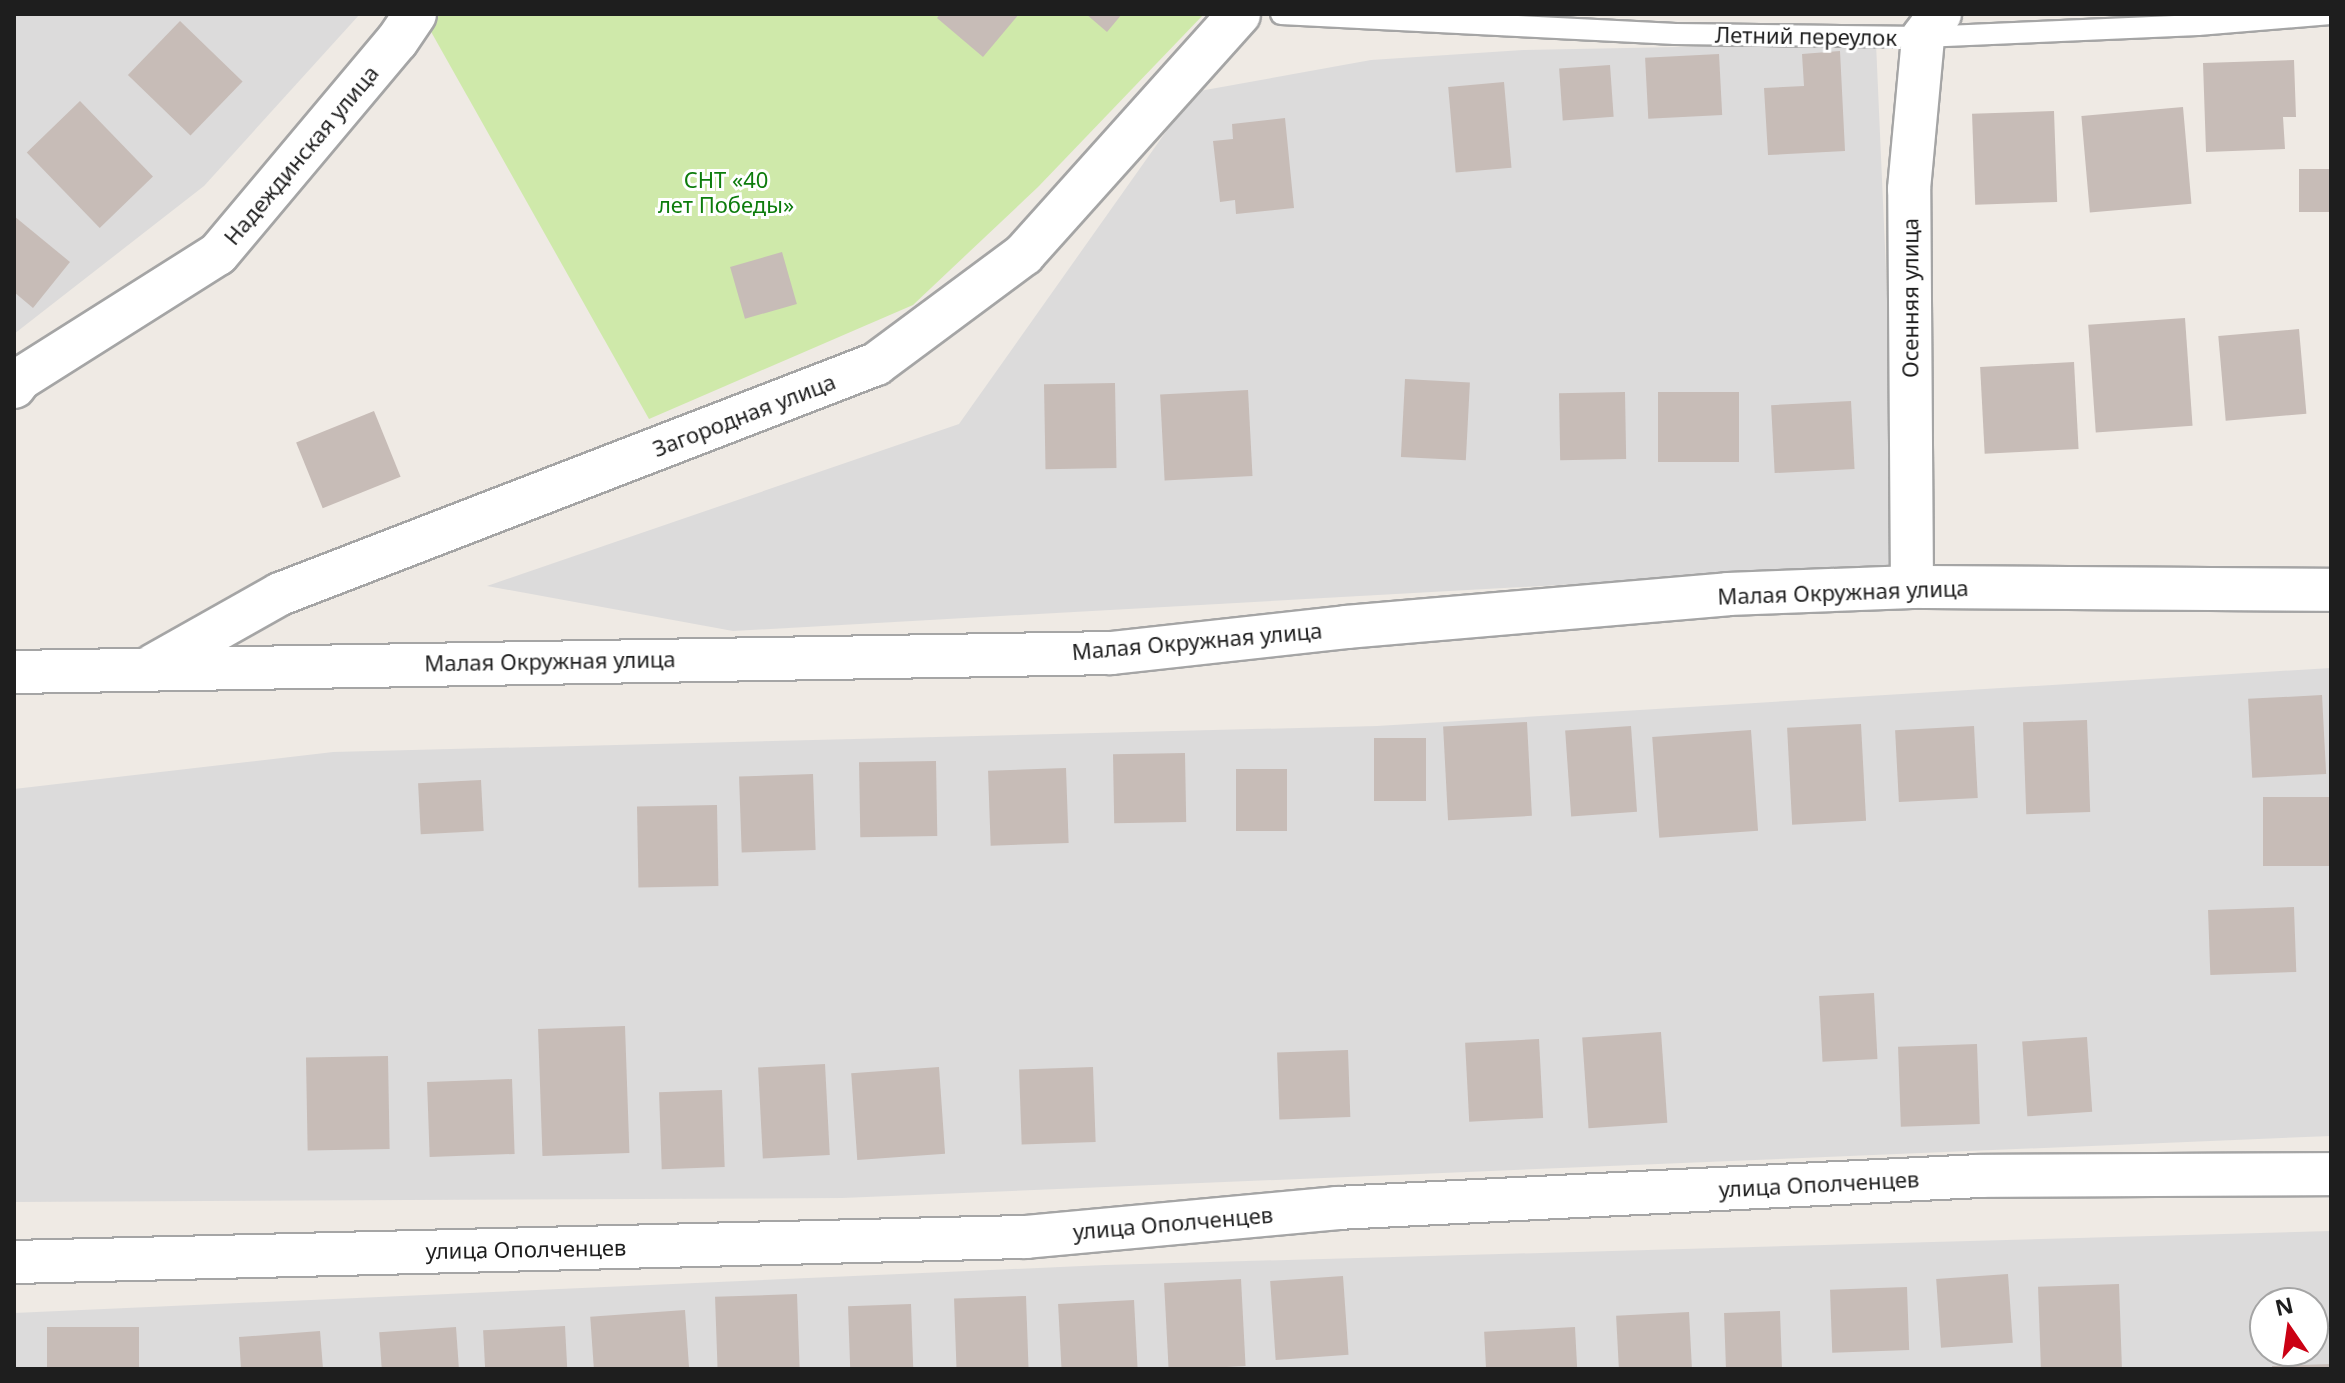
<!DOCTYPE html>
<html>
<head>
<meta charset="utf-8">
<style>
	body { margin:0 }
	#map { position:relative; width:2345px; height:1383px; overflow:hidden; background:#efeae4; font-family:"Noto Sans",sans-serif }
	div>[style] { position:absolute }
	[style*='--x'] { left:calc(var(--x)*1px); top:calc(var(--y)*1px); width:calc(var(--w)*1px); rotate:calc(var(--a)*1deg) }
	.residential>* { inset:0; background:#dcdbdb }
	.grass>* { inset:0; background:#cfe9aa }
	.building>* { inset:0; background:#c7bcb7; transform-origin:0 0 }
	.roads { filter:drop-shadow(2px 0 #a5a5a5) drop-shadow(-2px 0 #a5a5a5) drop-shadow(0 2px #a5a5a5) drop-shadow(0 -2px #a5a5a5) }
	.service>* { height:20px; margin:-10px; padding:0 10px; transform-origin:10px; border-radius:10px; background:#fff }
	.minor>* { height:42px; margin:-21px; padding:0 21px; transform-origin:21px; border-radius:21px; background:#fff }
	span { translate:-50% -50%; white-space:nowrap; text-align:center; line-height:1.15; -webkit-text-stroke:6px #fff; paint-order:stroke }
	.street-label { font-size:22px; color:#1e1e1e }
	.park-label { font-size:22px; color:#0d7c0c }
	.frame { position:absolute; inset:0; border:16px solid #1e1e1e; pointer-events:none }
	.north { position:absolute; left:2249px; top:1287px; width:80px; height:80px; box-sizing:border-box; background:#fff; border:2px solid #a5a5a5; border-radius:50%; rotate:347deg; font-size:22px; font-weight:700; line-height:32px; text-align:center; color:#1e1e1e }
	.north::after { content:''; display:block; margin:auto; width:28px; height:36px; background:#cb0114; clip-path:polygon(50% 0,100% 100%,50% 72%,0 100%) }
</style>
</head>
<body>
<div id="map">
	<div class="residential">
		<div style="clip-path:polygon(14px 14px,360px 14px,204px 186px,14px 334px)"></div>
		<div style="clip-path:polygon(1876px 43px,1899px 566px,733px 631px,487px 586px,959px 424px,1194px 92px,1371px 60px,1523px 50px)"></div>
		<div style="clip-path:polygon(2331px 668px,2331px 1136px,842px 1198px,14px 1202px,14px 789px,333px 752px,1377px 726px)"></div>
		<div style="clip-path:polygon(evenodd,2331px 1231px,2331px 1369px,14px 1369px,14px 1313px,1105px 1265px,2331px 1231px,2265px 1303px,2313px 1303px,2313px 1351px,2265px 1351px,2265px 1303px)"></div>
	</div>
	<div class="grass">
		<div style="clip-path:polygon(431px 14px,1204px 14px,1038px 187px,913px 305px,649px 419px,425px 21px)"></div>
	</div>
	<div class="building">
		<div style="clip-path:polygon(940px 14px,1019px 14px,983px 57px,937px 18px)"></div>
		<div style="clip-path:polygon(1086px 14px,1122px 14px,1107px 32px)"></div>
		<div style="left:180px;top:21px;width:87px;height:75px;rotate:44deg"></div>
		<div style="clip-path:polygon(1840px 51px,1845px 151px,1768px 155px,1764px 88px,1804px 86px,1802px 54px)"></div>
		<div style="left:1719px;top:54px;width:61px;height:74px;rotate:87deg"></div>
		<div style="clip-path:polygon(2294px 60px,2296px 117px,2283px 117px,2285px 149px,2206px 152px,2203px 63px)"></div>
		<div style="left:1610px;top:65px;width:52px;height:51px;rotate:86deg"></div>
		<div style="left:1504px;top:82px;width:86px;height:56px;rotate:85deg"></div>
		<div style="left:80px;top:101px;width:105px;height:74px;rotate:46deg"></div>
		<div style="left:2183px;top:107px;width:97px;height:102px;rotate:85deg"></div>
		<div style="left:2054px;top:111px;width:91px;height:82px;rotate:88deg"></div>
		<div style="clip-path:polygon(1285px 118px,1294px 208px,1236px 214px,1235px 200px,1220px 202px,1213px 141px,1233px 139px,1232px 124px)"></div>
		<div style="left:2331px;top:169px;width:43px;height:32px;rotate:90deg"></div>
		<div style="clip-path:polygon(14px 216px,70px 262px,33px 308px,14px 292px)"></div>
		<div style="left:782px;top:252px;width:54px;height:54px;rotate:74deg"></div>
		<div style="left:2185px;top:318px;width:108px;height:97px;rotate:86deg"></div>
		<div style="left:2299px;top:329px;width:85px;height:81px;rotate:85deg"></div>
		<div style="left:2074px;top:362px;width:87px;height:94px;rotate:87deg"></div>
		<div style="left:1405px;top:379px;width:65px;height:78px;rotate:3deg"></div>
		<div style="left:1115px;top:383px;width:85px;height:71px;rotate:89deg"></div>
		<div style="left:1248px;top:390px;width:86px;height:88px;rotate:87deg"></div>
		<div style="left:1625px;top:392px;width:67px;height:66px;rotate:89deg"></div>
		<div style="left:1739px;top:392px;width:70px;height:81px;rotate:90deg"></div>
		<div style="left:1851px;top:401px;width:68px;height:80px;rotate:87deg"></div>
		<div style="left:374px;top:411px;width:71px;height:84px;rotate:68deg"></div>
		<div style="left:2322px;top:695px;width:79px;height:74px;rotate:87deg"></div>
		<div style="left:2087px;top:720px;width:92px;height:64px;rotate:88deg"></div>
		<div style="left:1527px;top:722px;width:94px;height:84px;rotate:87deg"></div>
		<div style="left:1861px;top:724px;width:97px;height:74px;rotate:87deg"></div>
		<div style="left:1631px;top:726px;width:86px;height:66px;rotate:86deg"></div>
		<div style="left:1974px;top:726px;width:72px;height:79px;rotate:87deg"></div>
		<div style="left:1751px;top:730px;width:101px;height:99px;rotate:86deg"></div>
		<div style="left:1374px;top:738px;width:52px;height:63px"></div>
		<div style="left:1185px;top:753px;width:69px;height:72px;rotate:89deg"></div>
		<div style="left:936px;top:761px;width:75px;height:77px;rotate:89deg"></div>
		<div style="left:1066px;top:768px;width:75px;height:78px;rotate:88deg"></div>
		<div style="left:1236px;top:769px;width:51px;height:62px"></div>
		<div style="left:813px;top:774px;width:76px;height:74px;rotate:88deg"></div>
		<div style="left:481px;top:780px;width:51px;height:63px;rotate:87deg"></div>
		<div style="left:2263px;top:797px;width:68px;height:69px"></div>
		<div style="left:717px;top:805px;width:81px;height:80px;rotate:89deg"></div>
		<div style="left:2294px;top:907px;width:65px;height:86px;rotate:88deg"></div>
		<div style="left:1874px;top:993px;width:66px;height:55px;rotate:87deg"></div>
		<div style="left:625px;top:1026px;width:127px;height:87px;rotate:88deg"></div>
		<div style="left:1661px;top:1032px;width:91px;height:79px;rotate:86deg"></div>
		<div style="left:2087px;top:1037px;width:75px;height:65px;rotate:86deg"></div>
		<div style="left:1539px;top:1039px;width:79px;height:74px;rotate:87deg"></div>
		<div style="left:1977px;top:1044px;width:80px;height:79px;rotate:88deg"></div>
		<div style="left:1348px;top:1050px;width:67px;height:71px;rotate:88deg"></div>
		<div style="left:388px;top:1056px;width:93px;height:82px;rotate:89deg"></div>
		<div style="left:825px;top:1064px;width:91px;height:67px;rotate:87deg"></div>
		<div style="left:939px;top:1067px;width:87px;height:88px;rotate:86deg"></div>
		<div style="left:1093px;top:1067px;width:75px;height:74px;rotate:88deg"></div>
		<div style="left:512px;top:1079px;width:75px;height:85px;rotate:88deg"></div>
		<div style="left:722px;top:1090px;width:77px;height:63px;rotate:88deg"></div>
		<div style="left:2008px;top:1274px;width:69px;height:72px;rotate:86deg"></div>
		<div style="left:1343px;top:1276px;width:79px;height:73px;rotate:86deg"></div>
		<div style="left:1241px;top:1279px;width:87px;height:77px;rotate:87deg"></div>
		<div style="left:2119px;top:1284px;width:85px;height:81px;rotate:88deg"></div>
		<div style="left:1907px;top:1287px;width:63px;height:77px;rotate:88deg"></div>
		<div style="left:797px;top:1294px;width:75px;height:82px;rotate:88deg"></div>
		<div style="left:1026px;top:1296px;width:73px;height:72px;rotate:88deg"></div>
		<div style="left:1134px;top:1300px;width:69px;height:76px;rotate:87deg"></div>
		<div style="left:911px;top:1304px;width:65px;height:63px;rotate:88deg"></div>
		<div style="left:685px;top:1310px;width:59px;height:95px;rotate:86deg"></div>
		<div style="left:1780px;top:1311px;width:58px;height:56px;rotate:88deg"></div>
		<div style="left:1689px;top:1312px;width:57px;height:73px;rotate:87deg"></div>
		<div style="left:565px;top:1326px;width:43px;height:82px;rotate:87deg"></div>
		<div style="left:47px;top:1327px;width:92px;height:42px"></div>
		<div style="left:456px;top:1327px;width:42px;height:77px;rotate:86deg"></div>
		<div style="left:1575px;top:1327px;width:42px;height:91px;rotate:87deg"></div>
		<div style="clip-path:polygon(320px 1331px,323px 1369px,241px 1369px,239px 1337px)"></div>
		<div style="clip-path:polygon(2331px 1364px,2331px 1369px,2272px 1369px,2272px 1366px)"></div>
	</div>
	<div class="roads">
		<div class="service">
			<div style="--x:1281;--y:14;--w:395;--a:2.9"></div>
			<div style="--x:1675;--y:34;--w:248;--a:0.7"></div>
			<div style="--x:1923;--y:37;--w:275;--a:-2.5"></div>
			<div style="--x:2198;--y:25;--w:133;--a:-4.7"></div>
		</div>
		<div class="minor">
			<div style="--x:14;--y:387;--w:10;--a:-53"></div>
			<div style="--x:20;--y:379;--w:234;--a:-32.3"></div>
			<div style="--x:218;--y:254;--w:278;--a:-50"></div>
			<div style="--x:397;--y:41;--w:32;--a:-56"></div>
			<div style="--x:1912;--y:587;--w:398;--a:-90.4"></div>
			<div style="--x:1909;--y:189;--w:153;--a:-84.7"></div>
			<div style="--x:1923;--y:37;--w:29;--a:-54"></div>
			<div style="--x:154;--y:665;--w:145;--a:-29.4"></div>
			<div style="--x:280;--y:594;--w:639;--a:-21.1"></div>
			<div style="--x:876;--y:364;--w:184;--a:-36.6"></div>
			<div style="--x:1024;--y:254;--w:322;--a:-48.1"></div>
			<div style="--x:14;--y:672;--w:1097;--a:-0.99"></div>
			<div style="--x:1111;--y:653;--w:236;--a:-6.3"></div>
			<div style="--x:1346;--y:627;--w:383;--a:-4.9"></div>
			<div style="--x:1728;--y:594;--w:184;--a:-2.2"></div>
			<div style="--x:1912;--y:587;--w:419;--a:0.4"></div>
			<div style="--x:14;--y:1262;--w:1012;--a:-1.42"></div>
			<div style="--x:1026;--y:1237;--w:312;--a:-5.3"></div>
			<div style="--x:1337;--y:1208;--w:644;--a:-2.85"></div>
			<div style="--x:1980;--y:1176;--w:351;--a:-0.3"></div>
		</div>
	</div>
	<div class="street-label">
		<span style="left:1806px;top:36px;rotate:1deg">Летний переулок</span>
		<span style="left:301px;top:155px;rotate:-50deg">Надеждинская улица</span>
		<span style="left:1910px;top:298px;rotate:-90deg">Осенняя улица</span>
		<span style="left:744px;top:415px;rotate:-21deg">Загородная улица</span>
		<span style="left:1843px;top:592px;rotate:-2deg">Малая Окружная улица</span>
		<span style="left:1197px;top:641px;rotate:-5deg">Малая Окружная улица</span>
		<span style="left:550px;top:661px;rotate:-1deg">Малая Окружная улица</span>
		<span style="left:1819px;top:1184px;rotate:-3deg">улица Ополченцев</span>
		<span style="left:1173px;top:1223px;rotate:-5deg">улица Ополченцев</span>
		<span style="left:526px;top:1249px;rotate:-1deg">улица Ополченцев</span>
	</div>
	<div class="park-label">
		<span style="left:726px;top:192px">СНТ «40<br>лет Победы»</span>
	</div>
	<div class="frame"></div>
	<div class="north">N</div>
</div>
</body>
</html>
